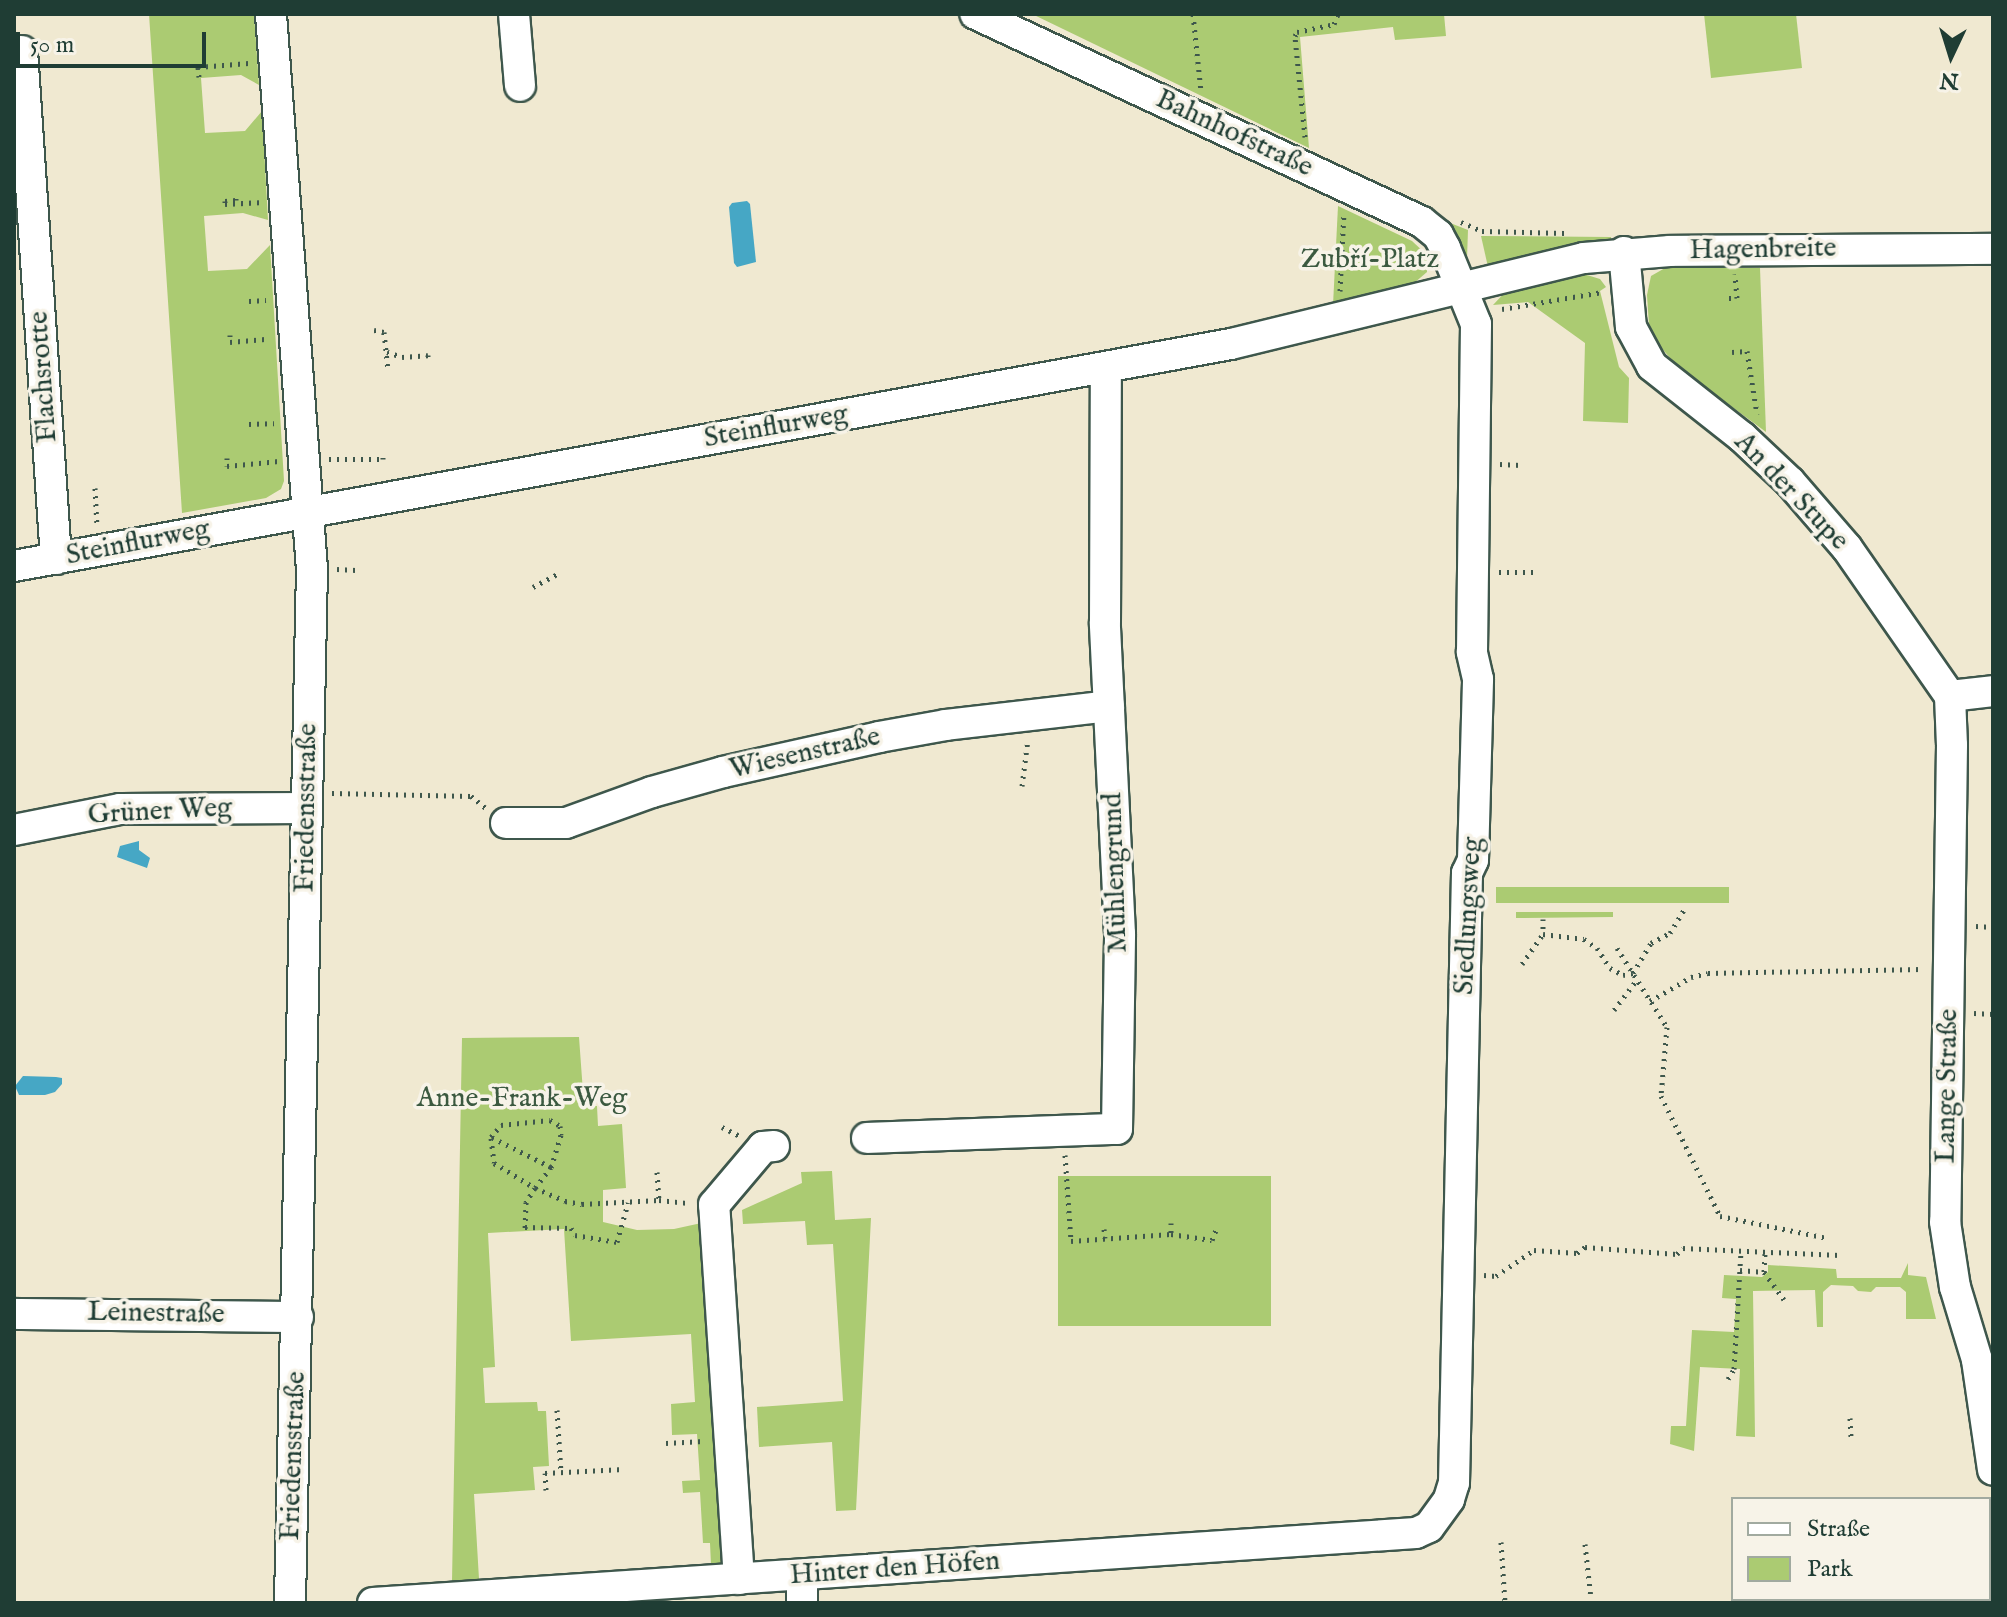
<!DOCTYPE html>
<html>
<head>
<meta charset="utf-8">
<style>
	body { margin:0 }
	#map { position:relative; width:2007px; height:1617px; overflow:hidden; background:#f0e9d1; font-family:"IM FELL English",serif }
	div>[style] { position:absolute }
	[style*='--x'] { left:calc(var(--x)*1px); top:calc(var(--y)*1px); width:calc(var(--w)*1px); rotate:calc(var(--a)*1deg) }
	.green>* { inset:0; background:#abcb72; transform-origin:0 0 }
	.water>* { inset:0; background:#46a7c5 }
	.path>* { height:5px; margin-top:-2.5px; transform-origin:0; background:repeating-linear-gradient(90deg,#3e574c 0 2px,transparent 0 8px) }
	.roads { filter:drop-shadow(2px 0 #3e574c) drop-shadow(-2px 0 #3e574c) drop-shadow(0 2px #3e574c) drop-shadow(0 -2px #3e574c) }
	.minor>* { height:30px; margin:-15px; padding:0 15px; transform-origin:15px; border-radius:15px; background:#fff }
	span { translate:-50% -50%; white-space:nowrap; text-align:center; line-height:1.15; -webkit-text-stroke:7px #f7f3e8; paint-order:stroke }
	.street-label { font-size:28px; color:#1f3d34 }
	.park-label { font-size:28px; color:#3b5940 }
	.frame { position:absolute; inset:0; border:16px solid #1f3d34; pointer-events:none }
	.legend { position:absolute; left:1731px; top:1497px; width:260px; height:104px; box-sizing:border-box; background:#f7f3e8; border:2px solid #a1aaa0; margin:0; padding:10px 14px; list-style:none; font-size:24px; color:#1f3d34 }
	.legend li { display:flex; align-items:center; gap:16px; height:40px }
	.legend b { width:40px; border:2px solid #a1aaa0 }
	.north { position:absolute; left:1911px; top:16px; width:80px; height:80px; -webkit-text-stroke:6px #f7f3e8; paint-order:stroke; rotate:184deg; font-size:22px; font-weight:700; line-height:32px; text-align:center; color:#1f3d34 }
	.north::after { content:''; display:block; margin:auto; width:28px; height:36px; background:#1f3d34; clip-path:polygon(50% 0,100% 100%,50% 72%,0 100%) }
	.scale { position:absolute; left:16px; top:32px; width:190px; height:36px; box-sizing:border-box; border:4px solid #1f3d34; border-top:0; padding-left:10px; font-size:24px; line-height:28px; white-space:nowrap; color:#1f3d34; -webkit-text-stroke:6px #f7f3e8; paint-order:stroke }
</style>
</head>
<body>
<div id="map">
	<div class="green">
		<div style="clip-path:polygon(149px 14px,254px 14px,259px 85px,241px 75px,201px 78px,205px 133px,245px 131px,262px 111px,268px 220px,243px 213px,204px 216px,208px 271px,247px 269px,270px 245px,284px 481px,281px 489px,266px 498px,182px 513px)"></div>
		<div style="clip-path:polygon(1032px 14px,1444px 14px,1446px 36px,1395px 40px,1393px 27px,1300px 37px,1309px 148px)"></div>
		<div style="clip-path:polygon(1704px 14px,1796px 14px,1802px 68px,1711px 78px)"></div>
		<div style="clip-path:polygon(1338px 206px,1412px 241px,1427px 255px,1427px 272px,1413px 284px,1333px 305px)"></div>
		<div style="clip-path:polygon(1440px 219px,1468px 230px,1467px 259px,1462px 255px)"></div>
		<div style="clip-path:polygon(1481px 236px,1611px 237px,1611px 241px,1488px 267px)"></div>
		<div style="clip-path:polygon(1665px 268px,1760px 268px,1766px 432px,1678px 367px,1657px 343px,1649px 325px,1647px 295px,1651px 276px)"></div>
		<div style="clip-path:polygon(1577px 272px,1600px 279px,1606px 287px,1600px 291px,1619px 367px,1629px 378px,1628px 423px,1583px 421px,1585px 343px,1528px 302px,1493px 305px,1509px 288px)"></div>
		<div style="left:1729px;top:887px;width:16px;height:233px;rotate:90deg"></div>
		<div style="clip-path:polygon(1516px 912px,1613px 912px,1613px 917px,1516px 918px)"></div>
		<div style="clip-path:polygon(579px 1037px,584px 1106px,597px 1106px,598px 1126px,622px 1124px,626px 1188px,603px 1190px,603px 1222px,637px 1230px,674px 1229px,706px 1222px,726px 1564px,711px 1565px,710px 1543px,703px 1543px,700px 1492px,683px 1493px,682px 1481px,700px 1480px,697px 1434px,672px 1435px,671px 1404px,695px 1402px,691px 1334px,571px 1341px,564px 1229px,488px 1233px,495px 1367px,483px 1368px,485px 1403px,537px 1402px,538px 1411px,546px 1411px,549px 1466px,533px 1467px,535px 1490px,474px 1494px,479px 1579px,452px 1581px,462px 1038px)"></div>
		<div style="clip-path:polygon(832px 1171px,835px 1220px,871px 1218px,856px 1510px,836px 1511px,832px 1442px,759px 1447px,757px 1407px,843px 1401px,833px 1244px,807px 1245px,805px 1221px,743px 1224px,742px 1210px,802px 1183px,801px 1172px)"></div>
		<div style="left:1058px;top:1176px;width:213px;height:150px"></div>
		<div style="clip-path:polygon(1908px 1263px,1908px 1275px,1926px 1277px,1936px 1319px,1906px 1319px,1906px 1292px,1900px 1287px,1876px 1287px,1871px 1292px,1858px 1291px,1853px 1286px,1831px 1285px,1823px 1292px,1823px 1327px,1817px 1327px,1815px 1290px,1753px 1291px,1755px 1437px,1736px 1436px,1740px 1369px,1700px 1367px,1694px 1451px,1670px 1444px,1671px 1426px,1686px 1426px,1692px 1330px,1734px 1332px,1736px 1299px,1722px 1298px,1724px 1275px,1762px 1277px,1768px 1272px,1768px 1265px,1836px 1269px,1837px 1278px,1901px 1278px)"></div>
	</div>
	<div class="water">
		<div style="clip-path:polygon(747px 201px,750px 204px,756px 262px,737px 267px,734px 263px,729px 207px,732px 203px)"></div>
		<div style="clip-path:polygon(139px 841px,139px 850px,150px 858px,147px 868px,117px 857px,120px 846px)"></div>
		<div style="clip-path:polygon(23px 1076px,56px 1077px,62px 1078px,62px 1084px,55px 1092px,45px 1095px,19px 1095px,15px 1086px)"></div>
	</div>
	<div class="path">
		<div style="--x:1193;--y:14;--w:78;--a:84.1"></div>
		<div style="--x:199;--y:77;--w:10;--a:-96"></div>
		<div style="--x:198;--y:67;--w:51;--a:-4.5"></div>
		<div style="--x:1305;--y:137;--w:101;--a:-95.7"></div>
		<div style="--x:1295;--y:36;--w:4;--a:-63"></div>
		<div style="--x:1297;--y:32;--w:38;--a:-12"></div>
		<div style="--x:1334;--y:24;--w:11;--a:-68"></div>
		<div style="--x:225;--y:201;--w:3;--a:90"></div>
		<div style="--x:225;--y:204;--w:35;--a:-3"></div>
		<div style="--x:225;--y:201;--w:11;--a:-5"></div>
		<div style="--x:236;--y:200;--w:3;--a:-90"></div>
		<div style="--x:1461;--y:222;--w:23;--a:23"></div>
		<div style="--x:1482;--y:231;--w:83;--a:1.4"></div>
		<div style="--x:1340;--y:291;--w:78;--a:-87.1"></div>
		<div style="--x:1729;--y:298;--w:8;--a:0"></div>
		<div style="--x:1737;--y:298;--w:24;--a:-95"></div>
		<div style="--x:249;--y:301;--w:17;--a:-3"></div>
		<div style="--x:1502;--y:309;--w:102;--a:-9.6"></div>
		<div style="--x:374;--y:330;--w:10;--a:11"></div>
		<div style="--x:384;--y:332;--w:38;--a:84"></div>
		<div style="--x:230;--y:335;--w:7;--a:90"></div>
		<div style="--x:230;--y:342;--w:38;--a:-5"></div>
		<div style="--x:387;--y:352;--w:16;--a:18"></div>
		<div style="--x:402;--y:357;--w:26;--a:-4"></div>
		<div style="--x:428;--y:355;--w:4;--a:90"></div>
		<div style="--x:1732;--y:352;--w:15;--a:-4"></div>
		<div style="--x:1747;--y:351;--w:64;--a:81"></div>
		<div style="--x:249;--y:424;--w:25;--a:-2"></div>
		<div style="--x:227;--y:458;--w:8;--a:90"></div>
		<div style="--x:227;--y:466;--w:52;--a:-5.5"></div>
		<div style="--x:329;--y:459;--w:54;--a:0"></div>
		<div style="--x:383;--y:459;--w:4;--a:-90"></div>
		<div style="--x:1500;--y:464;--w:21;--a:3"></div>
		<div style="--x:95;--y:488;--w:38;--a:87"></div>
		<div style="--x:337;--y:569;--w:19;--a:3"></div>
		<div style="--x:1499;--y:572;--w:35;--a:0"></div>
		<div style="--x:533;--y:587;--w:30;--a:-28"></div>
		<div style="--x:1022;--y:786;--w:47;--a:-82.7"></div>
		<div style="--x:332;--y:793;--w:139;--a:1.2"></div>
		<div style="--x:471;--y:796;--w:19;--a:39"></div>
		<div style="--x:1543;--y:919;--w:15;--a:90"></div>
		<div style="--x:1976;--y:926;--w:17;--a:3"></div>
		<div style="--x:1617;--y:948;--w:93;--a:57.7"></div>
		<div style="--x:1667;--y:1027;--w:69;--a:95"></div>
		<div style="--x:1661;--y:1096;--w:134;--a:63.8"></div>
		<div style="--x:1720;--y:1216;--w:109;--a:11.6"></div>
		<div style="--x:1522;--y:964;--w:37;--a:-55"></div>
		<div style="--x:1543;--y:934;--w:41;--a:7"></div>
		<div style="--x:1584;--y:939;--w:16;--a:35"></div>
		<div style="--x:1597;--y:948;--w:24;--a:57"></div>
		<div style="--x:1610;--y:968;--w:15;--a:28"></div>
		<div style="--x:1623;--y:975;--w:10;--a:-11"></div>
		<div style="--x:1633;--y:973;--w:35;--a:-59"></div>
		<div style="--x:1651;--y:943;--w:21;--a:-28"></div>
		<div style="--x:1670;--y:933;--w:31;--a:-59"></div>
		<div style="--x:1650;--y:1001;--w:48;--a:-30.3"></div>
		<div style="--x:1691;--y:977;--w:17;--a:-13"></div>
		<div style="--x:1708;--y:973;--w:214;--a:-1.1"></div>
		<div style="--x:1614;--y:1010;--w:38;--a:-53"></div>
		<div style="--x:1974;--y:1013;--w:19;--a:3"></div>
		<div style="--x:550;--y:1120;--w:12;--a:31"></div>
		<div style="--x:560;--y:1126;--w:9;--a:84"></div>
		<div style="--x:561;--y:1135;--w:34;--a:107"></div>
		<div style="--x:551;--y:1167;--w:67;--a:-153.4"></div>
		<div style="--x:491;--y:1137;--w:16;--a:-50"></div>
		<div style="--x:501;--y:1125;--w:49;--a:-5.8"></div>
		<div style="--x:722;--y:1127;--w:20;--a:27"></div>
		<div style="--x:491;--y:1138;--w:25;--a:83"></div>
		<div style="--x:494;--y:1163;--w:48;--a:31.4"></div>
		<div style="--x:535;--y:1188;--w:17;--a:123"></div>
		<div style="--x:526;--y:1202;--w:29;--a:92"></div>
		<div style="--x:1065;--y:1155;--w:86;--a:86"></div>
		<div style="--x:1071;--y:1241;--w:100;--a:-4"></div>
		<div style="--x:1171;--y:1234;--w:41;--a:8.3"></div>
		<div style="--x:1212;--y:1240;--w:11;--a:-68"></div>
		<div style="--x:551;--y:1167;--w:26;--a:127"></div>
		<div style="--x:535;--y:1188;--w:33;--a:23"></div>
		<div style="--x:565;--y:1201;--w:17;--a:10"></div>
		<div style="--x:582;--y:1204;--w:77;--a:-3"></div>
		<div style="--x:657;--y:1172;--w:28;--a:86"></div>
		<div style="--x:659;--y:1200;--w:30;--a:6"></div>
		<div style="--x:1171;--y:1223;--w:11;--a:90"></div>
		<div style="--x:525;--y:1227;--w:46;--a:1.2"></div>
		<div style="--x:571;--y:1228;--w:8;--a:60"></div>
		<div style="--x:575;--y:1235;--w:43;--a:9.5"></div>
		<div style="--x:617;--y:1242;--w:41;--a:-74.2"></div>
		<div style="--x:1104;--y:1229;--w:9;--a:84"></div>
		<div style="--x:1740;--y:1270;--w:24;--a:5"></div>
		<div style="--x:1764;--y:1272;--w:34;--a:54"></div>
		<div style="--x:1764;--y:1272;--w:19;--a:-87"></div>
		<div style="--x:1484;--y:1275;--w:12;--a:5"></div>
		<div style="--x:1496;--y:1276;--w:46;--a:-34.4"></div>
		<div style="--x:1534;--y:1250;--w:43;--a:4"></div>
		<div style="--x:1577;--y:1253;--w:10;--a:-37"></div>
		<div style="--x:1585;--y:1247;--w:92;--a:4.4"></div>
		<div style="--x:1677;--y:1254;--w:8;--a:-45"></div>
		<div style="--x:1683;--y:1248;--w:157;--a:2.6"></div>
		<div style="--x:1728;--y:1379;--w:12;--a:-59"></div>
		<div style="--x:1734;--y:1369;--w:117;--a:-86.6"></div>
		<div style="--x:557;--y:1410;--w:62;--a:86.3"></div>
		<div style="--x:1850;--y:1418;--w:20;--a:87"></div>
		<div style="--x:666;--y:1443;--w:38;--a:-3"></div>
		<div style="--x:546;--y:1490;--w:17;--a:-93"></div>
		<div style="--x:545;--y:1473;--w:79;--a:-2.9"></div>
		<div style="--x:1501;--y:1542;--w:61;--a:86.2"></div>
		<div style="--x:1585;--y:1544;--w:54;--a:83.7"></div>
	</div>
	<div class="roads">
		<div class="minor">
			<div style="--x:271;--y:14;--w:557;--a:85.78"></div>
			<div style="--x:312;--y:569;--w:1034;--a:91.22"></div>
			<div style="--x:514;--y:14;--w:72;--a:85.2"></div>
			<div style="--x:22;--y:51;--w:509;--a:86.17"></div>
			<div style="--x:1624;--y:252;--w:75;--a:84.7"></div>
			<div style="--x:1631;--y:327;--w:44;--a:61.7"></div>
			<div style="--x:1652;--y:366;--w:115;--a:38.3"></div>
			<div style="--x:1742;--y:437;--w:66;--a:43.2"></div>
			<div style="--x:1790;--y:482;--w:87;--a:49.2"></div>
			<div style="--x:1847;--y:548;--w:180;--a:55.2"></div>
			<div style="--x:14;--y:566;--w:1237;--a:-10.34"></div>
			<div style="--x:1231;--y:344;--w:363;--a:-13.7"></div>
			<div style="--x:1584;--y:258;--w:86;--a:-4.7"></div>
			<div style="--x:1670;--y:251;--w:323;--a:-0.4"></div>
			<div style="--x:1950;--y:696;--w:49;--a:87.7"></div>
			<div style="--x:1952;--y:745;--w:477;--a:90.8"></div>
			<div style="--x:1945;--y:1222;--w:66;--a:81.3"></div>
			<div style="--x:1955;--y:1287;--w:76;--a:73.2"></div>
			<div style="--x:1977;--y:1360;--w:111;--a:81.7"></div>
			<div style="--x:1950;--y:696;--w:43;--a:-6.6"></div>
			<div style="--x:506;--y:823;--w:60;--a:0"></div>
			<div style="--x:566;--y:823;--w:91;--a:-19.8"></div>
			<div style="--x:652;--y:792;--w:74;--a:-15.7"></div>
			<div style="--x:723;--y:772;--w:160;--a:-12.6"></div>
			<div style="--x:879;--y:737;--w:68;--a:-10.2"></div>
			<div style="--x:946;--y:725;--w:164;--a:-6.6"></div>
			<div style="--x:14;--y:830;--w:108;--a:-11.2"></div>
			<div style="--x:120;--y:809;--w:187;--a:-0.3"></div>
			<div style="--x:867;--y:1138;--w:250;--a:-2.1"></div>
			<div style="--x:1117;--y:1129;--w:195;--a:-89.1"></div>
			<div style="--x:1120;--y:934;--w:312;--a:-92.8"></div>
			<div style="--x:1105;--y:622;--w:255;--a:-89.8"></div>
			<div style="--x:14;--y:1314;--w:284;--a:0.6"></div>
			<div style="--x:739;--y:1579;--w:375;--a:-93.8"></div>
			<div style="--x:714;--y:1205;--w:76;--a:-49.8"></div>
			<div style="--x:763;--y:1147;--w:11;--a:-5"></div>
			<div style="--x:373;--y:1603;--w:1045;--a:-3.84"></div>
			<div style="--x:1416;--y:1533;--w:14;--a:-25"></div>
			<div style="--x:1429;--y:1527;--w:34;--a:-54"></div>
			<div style="--x:1449;--y:1499;--w:17;--a:-73"></div>
			<div style="--x:1454;--y:1483;--w:610;--a:-88.78"></div>
			<div style="--x:1467;--y:873;--w:14;--a:-65"></div>
			<div style="--x:1473;--y:860;--w:181;--a:-88.4"></div>
			<div style="--x:1478;--y:679;--w:28;--a:-103"></div>
			<div style="--x:1472;--y:652;--w:328;--a:-89.3"></div>
			<div style="--x:1476;--y:324;--w:82;--a:-112.2"></div>
			<div style="--x:1445;--y:248;--w:15;--a:-118"></div>
			<div style="--x:1438;--y:235;--w:21;--a:-141"></div>
			<div style="--x:1422;--y:222;--w:493;--a:-155"></div>
			<div style="--x:802;--y:1603;--w:28;--a:-90"></div>
		</div>
	</div>
	<div class="street-label">
		<span style="left:1234px;top:134px;rotate:25deg">Bahnhofstraße</span>
		<span style="left:1763px;top:250px;rotate:-1deg">Hagenbreite</span>
		<span style="left:44px;top:377px;rotate:-94deg">Flachsrotte</span>
		<span style="left:776px;top:427px;rotate:-10deg">Steinflurweg</span>
		<span style="left:1791px;top:492px;rotate:46deg">An der Stupe</span>
		<span style="left:138px;top:543px;rotate:-11deg">Steinflurweg</span>
		<span style="left:805px;top:754px;rotate:-13deg">Wiesenstraße</span>
		<span style="left:307px;top:808px;rotate:-89deg">Friedensstraße</span>
		<span style="left:160px;top:812px;rotate:-3deg">Grüner Weg</span>
		<span style="left:1116px;top:873px;rotate:-92deg">Mühlengrund</span>
		<span style="left:1469px;top:916px;rotate:-87deg">Siedlungsweg</span>
		<span style="left:1948px;top:1086px;rotate:-89deg">Lange Straße</span>
		<span style="left:156px;top:1314px;rotate:1deg">Leinestraße</span>
		<span style="left:294px;top:1456px;rotate:-88deg">Friedensstraße</span>
		<span style="left:895px;top:1569px;rotate:-4deg">Hinter den Höfen</span>
	</div>
	<div class="park-label">
		<span style="left:1370px;top:260px">Zubří-Platz</span>
		<span style="left:522px;top:1099px">Anne-Frank-Weg</span>
	</div>
	<div class="frame"></div>
	<ul class="legend">
	<li><b style="height:10px;background:#fff"></b>Straße</li>
	<li><b style="height:22px;background:#abcb72"></b>Park</li>
	</ul>
	<div class="north">N</div>
	<div class="scale">50 m</div>
</div>
</body>
</html>
